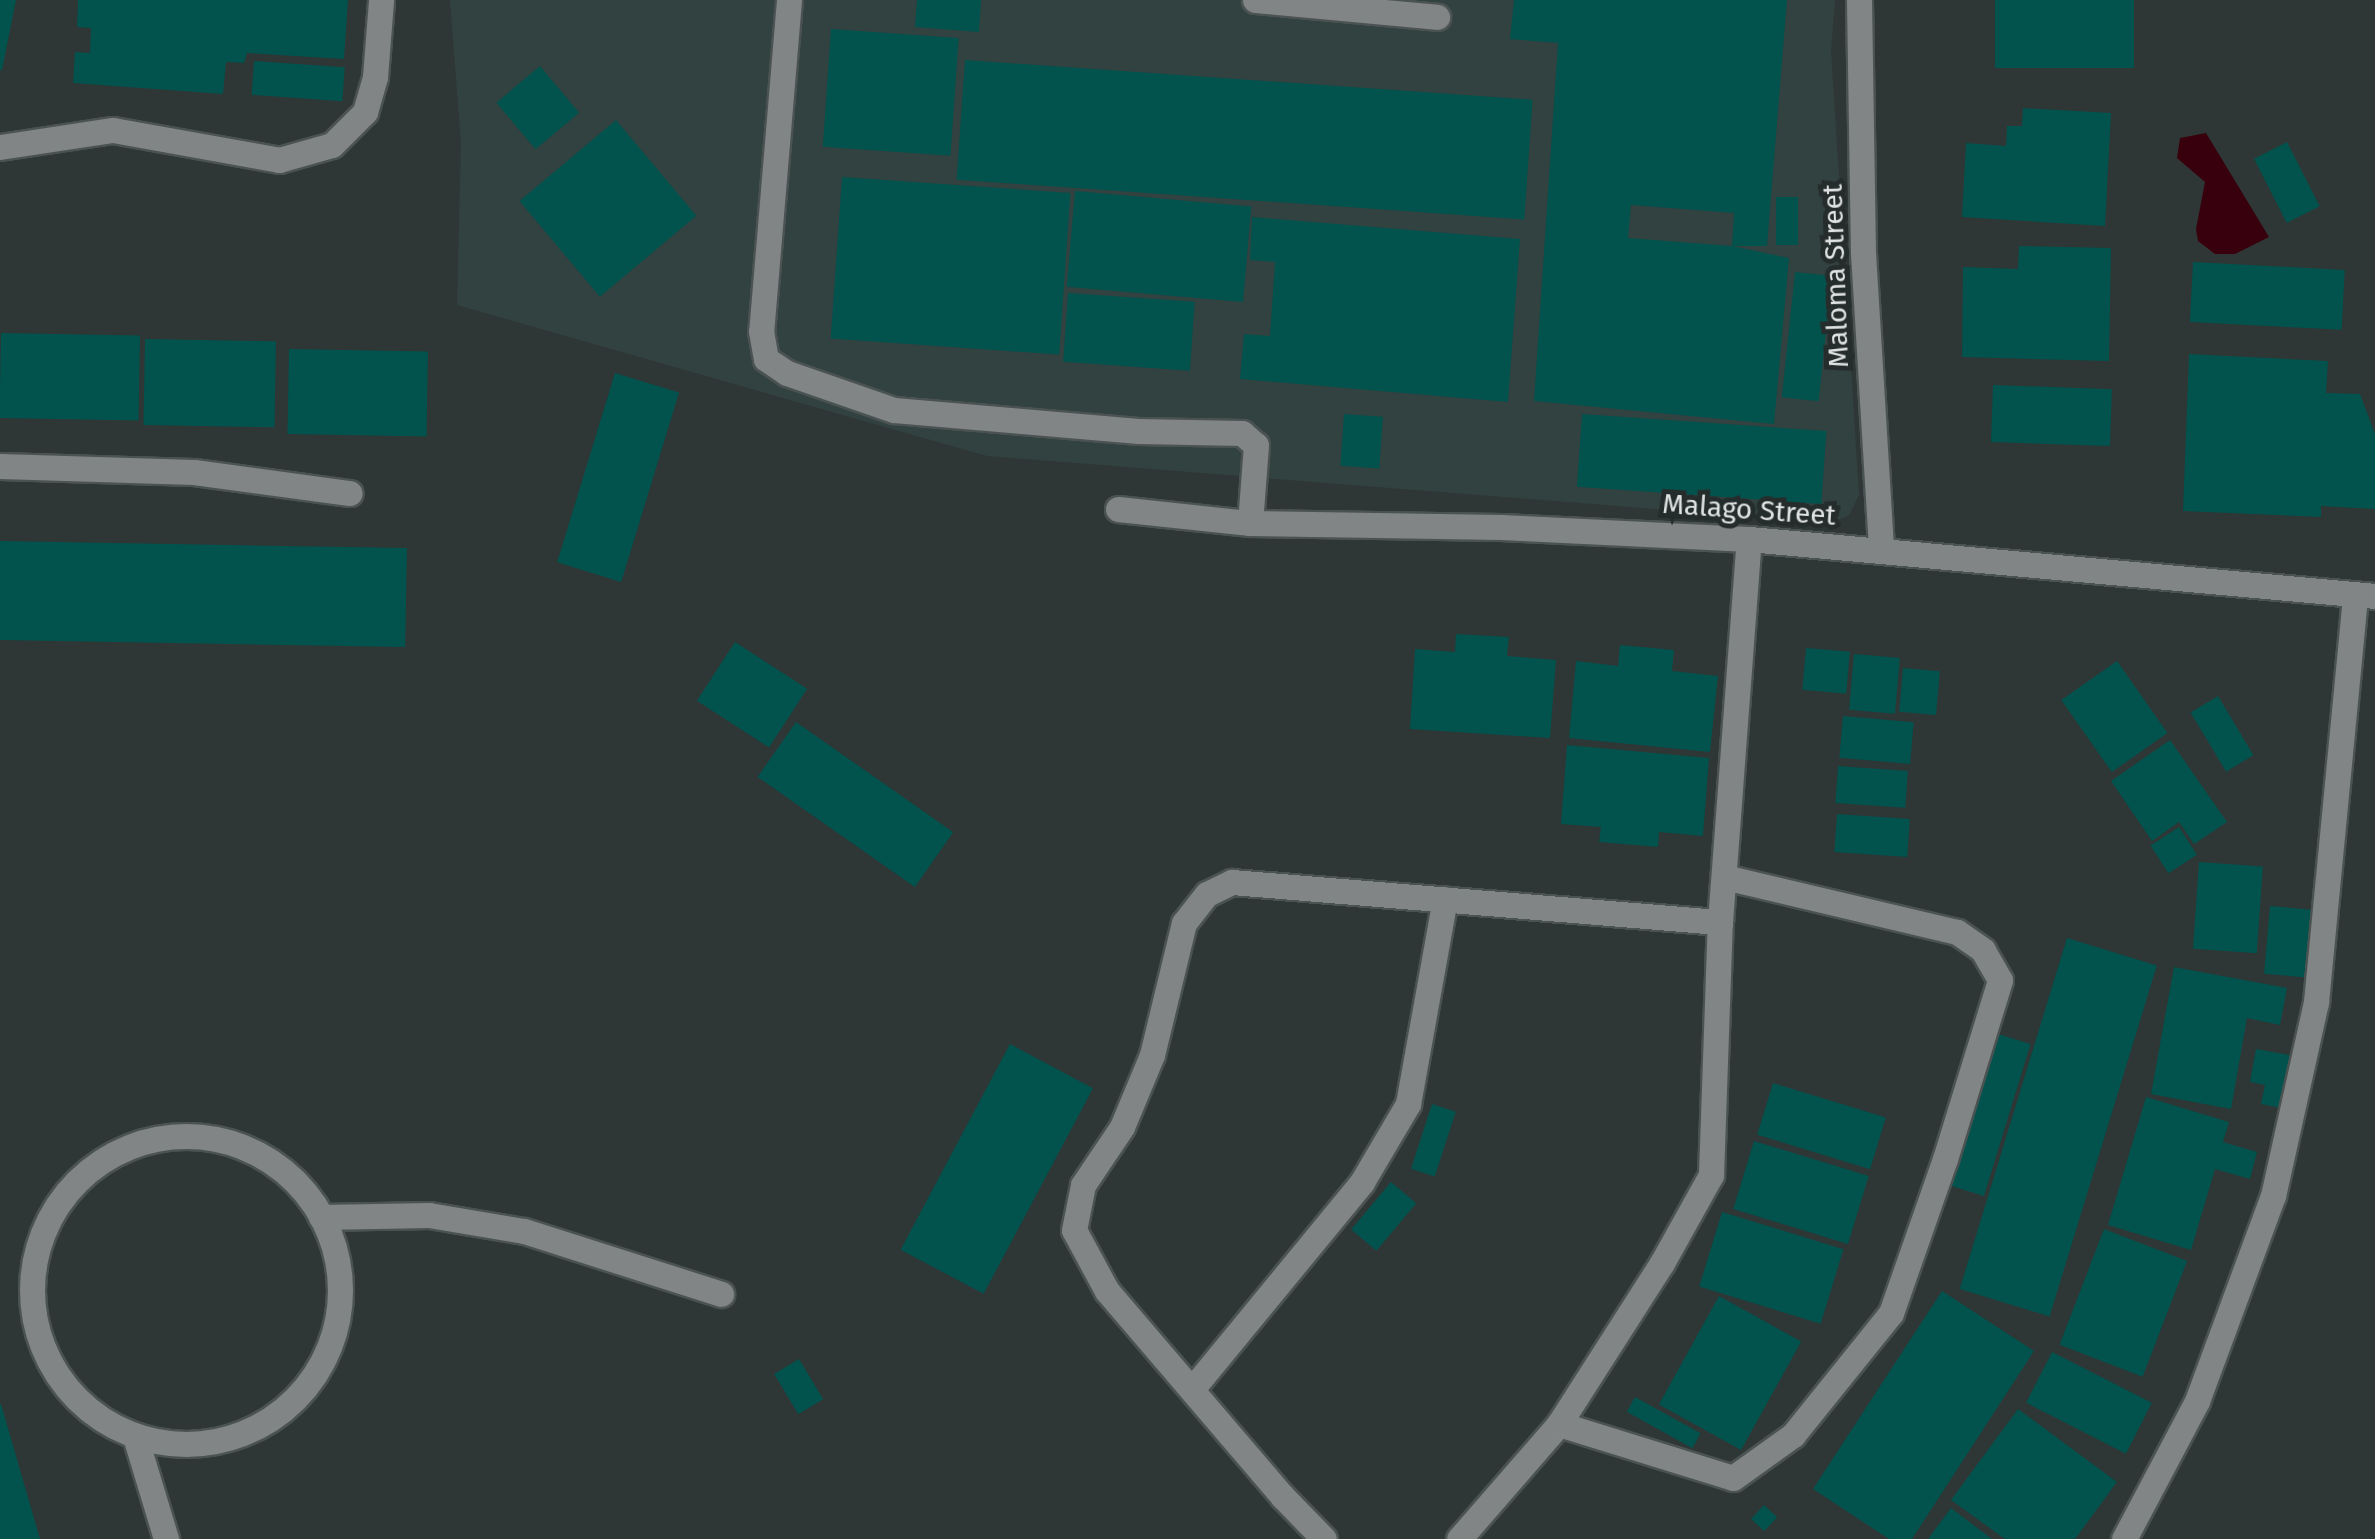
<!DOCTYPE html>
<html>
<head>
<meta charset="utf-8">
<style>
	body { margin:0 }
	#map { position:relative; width:2375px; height:1539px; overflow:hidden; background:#2f3736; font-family:"Fira Sans",sans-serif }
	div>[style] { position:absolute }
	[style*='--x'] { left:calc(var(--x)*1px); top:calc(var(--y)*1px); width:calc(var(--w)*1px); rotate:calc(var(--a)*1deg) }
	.built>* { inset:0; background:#324240 }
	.water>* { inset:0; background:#37000c }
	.building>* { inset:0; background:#02524d; transform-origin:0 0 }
	.roads { filter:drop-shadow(2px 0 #4b5352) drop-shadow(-2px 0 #4b5352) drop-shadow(0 2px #4b5352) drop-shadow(0 -2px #4b5352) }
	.minor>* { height:25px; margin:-12.5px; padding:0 12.5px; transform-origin:12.5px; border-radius:12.5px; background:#818585 }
	.minor>.ring { margin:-12.5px; padding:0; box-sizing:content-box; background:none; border:25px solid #818585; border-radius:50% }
	span { translate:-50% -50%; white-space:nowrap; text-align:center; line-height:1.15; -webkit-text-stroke:10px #252d2c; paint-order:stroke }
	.street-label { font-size:28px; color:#dfe4e3 }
</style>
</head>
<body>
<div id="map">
	<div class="built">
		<div style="clip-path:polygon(450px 0,1835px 0,1831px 51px,1859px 495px,1849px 515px,1832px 523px,987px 456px,457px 305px,461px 143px)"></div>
	</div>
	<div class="water">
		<div style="clip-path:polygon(2206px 133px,2269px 237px,2235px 254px,2215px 254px,2198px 241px,2196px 229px,2205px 182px,2177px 158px,2180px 138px)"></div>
	</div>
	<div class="building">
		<div style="clip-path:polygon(0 0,16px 0,2px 70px,0 70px)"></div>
		<div style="clip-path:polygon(78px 0,348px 0,344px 59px,247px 53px,244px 63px,226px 62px,223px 94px,73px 83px,75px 52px,90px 53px,91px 28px,77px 27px)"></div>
		<div style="clip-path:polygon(917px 0,981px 0,979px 32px,915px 27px)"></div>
		<div style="clip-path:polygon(1514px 0,1787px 0,1767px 246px,1732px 246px,1734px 213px,1631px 205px,1628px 238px,1732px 246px,1789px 258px,1774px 424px,1534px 401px,1558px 43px,1510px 39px)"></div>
		<div style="left:1995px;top:0;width:139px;height:68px"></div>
		<div style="left:831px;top:29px;width:128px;height:118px;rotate:4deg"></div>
		<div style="left:965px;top:60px;width:569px;height:120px;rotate:4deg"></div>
		<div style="left:254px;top:61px;width:91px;height:34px;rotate:4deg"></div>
		<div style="left:540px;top:66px;width:61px;height:57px;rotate:50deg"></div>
		<div style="clip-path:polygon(2023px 108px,2111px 113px,2105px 226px,1962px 217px,1966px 143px,2006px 146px,2007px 126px,2022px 126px)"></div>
		<div style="left:616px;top:120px;width:125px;height:126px;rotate:50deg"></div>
		<div style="left:2287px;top:142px;width:72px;height:37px;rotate:63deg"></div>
		<div style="left:842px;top:177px;width:229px;height:162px;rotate:4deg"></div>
		<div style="left:1075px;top:191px;width:177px;height:96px;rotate:5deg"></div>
		<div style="left:1776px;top:197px;width:22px;height:48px"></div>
		<div style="clip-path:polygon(1252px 217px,1520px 239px,1508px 402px,1240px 379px,1244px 334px,1270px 336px,1275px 262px,1250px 260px)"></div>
		<div style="clip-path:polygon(2019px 246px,2111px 248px,2109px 361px,1962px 357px,1963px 267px,2018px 269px)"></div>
		<div style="left:2193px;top:262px;width:152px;height:60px;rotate:3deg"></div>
		<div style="left:1795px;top:272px;width:37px;height:126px;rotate:6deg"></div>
		<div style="left:1068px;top:293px;width:127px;height:69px;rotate:4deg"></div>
		<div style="left:1px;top:333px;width:139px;height:85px;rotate:1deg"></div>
		<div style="left:145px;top:339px;width:131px;height:86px;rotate:1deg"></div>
		<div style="left:289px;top:349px;width:139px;height:85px;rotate:1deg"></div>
		<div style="clip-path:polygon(2189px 354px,2328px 361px,2326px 393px,2360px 394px,2375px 434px,2375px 509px,2321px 506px,2321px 517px,2183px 511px)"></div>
		<div style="left:615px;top:373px;width:67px;height:198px;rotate:17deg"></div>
		<div style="left:1993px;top:385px;width:119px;height:57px;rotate:2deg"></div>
		<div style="left:1344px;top:414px;width:39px;height:52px;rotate:4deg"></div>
		<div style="left:1582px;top:414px;width:245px;height:73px;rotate:4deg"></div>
		<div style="left:0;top:541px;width:407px;height:99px;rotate:1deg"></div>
		<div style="clip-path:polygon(1456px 634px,1509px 637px,1507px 656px,1556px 660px,1550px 738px,1410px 729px,1415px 649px,1455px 652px)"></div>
		<div style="left:735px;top:642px;width:86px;height:70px;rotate:33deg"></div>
		<div style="clip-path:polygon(1620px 645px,1674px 650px,1672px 671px,1718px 676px,1710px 752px,1569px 738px,1576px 661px,1618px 666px)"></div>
		<div style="left:1806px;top:648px;width:44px;height:42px;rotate:5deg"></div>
		<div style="left:1854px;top:654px;width:46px;height:56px;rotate:5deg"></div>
		<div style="left:2117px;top:661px;width:88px;height:68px;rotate:55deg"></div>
		<div style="left:1903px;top:668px;width:37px;height:44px;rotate:5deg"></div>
		<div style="left:2218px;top:696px;width:69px;height:32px;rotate:59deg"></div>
		<div style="left:1843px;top:716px;width:71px;height:42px;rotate:5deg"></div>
		<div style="left:796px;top:722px;width:192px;height:67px;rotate:35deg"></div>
		<div style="clip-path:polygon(2170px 740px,2227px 822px,2194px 844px,2179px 822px,2152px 841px,2111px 781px)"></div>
		<div style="clip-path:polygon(1567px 745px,1709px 758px,1703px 836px,1659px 832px,1658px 847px,1599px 842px,1601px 827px,1561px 824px)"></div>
		<div style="left:1838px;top:766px;width:70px;height:37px;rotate:4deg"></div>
		<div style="left:1837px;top:814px;width:73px;height:38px;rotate:4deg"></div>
		<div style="left:2179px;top:827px;width:33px;height:34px;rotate:57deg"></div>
		<div style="left:2199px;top:862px;width:64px;height:87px;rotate:4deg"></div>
		<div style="left:2270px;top:906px;width:45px;height:68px;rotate:5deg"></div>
		<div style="left:2067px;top:938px;width:94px;height:367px;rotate:17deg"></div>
		<div style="clip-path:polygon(2174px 967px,2287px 988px,2280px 1025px,2247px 1018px,2231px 1109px,2151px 1094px)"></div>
		<div style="left:1998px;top:1034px;width:34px;height:159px;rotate:17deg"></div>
		<div style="left:1010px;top:1044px;width:94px;height:233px;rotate:28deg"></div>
		<div style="clip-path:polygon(2256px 1049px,2295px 1056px,2285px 1109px,2261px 1104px,2265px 1085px,2250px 1082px)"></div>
		<div style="left:1773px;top:1083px;width:118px;height:54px;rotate:17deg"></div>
		<div style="clip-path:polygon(2146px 1097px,2229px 1122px,2223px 1142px,2257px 1152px,2250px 1179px,2215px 1169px,2191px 1250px,2108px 1225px)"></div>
		<div style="left:1432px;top:1104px;width:25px;height:68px;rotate:18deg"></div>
		<div style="left:1754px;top:1141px;width:120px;height:71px;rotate:17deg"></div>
		<div style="left:1391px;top:1182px;width:33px;height:62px;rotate:40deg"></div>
		<div style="left:1722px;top:1212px;width:127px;height:78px;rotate:17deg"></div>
		<div style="left:2104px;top:1229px;width:89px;height:124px;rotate:21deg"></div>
		<div style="clip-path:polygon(1942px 1291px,2034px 1351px,1912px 1539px,1889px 1539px,1813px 1489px)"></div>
		<div style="left:1719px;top:1296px;width:94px;height:124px;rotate:29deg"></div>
		<div style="left:2052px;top:1352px;width:112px;height:57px;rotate:27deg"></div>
		<div style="left:799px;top:1359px;width:47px;height:29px;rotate:59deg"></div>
		<div style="left:1635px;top:1397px;width:75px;height:17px;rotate:29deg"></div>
		<div style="clip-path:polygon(0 1404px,1px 1404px,40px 1539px,0 1539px)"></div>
		<div style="clip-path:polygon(2018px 1409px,2117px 1482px,2075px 1539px,2005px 1539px,1951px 1500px)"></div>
		<div style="left:1764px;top:1505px;width:18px;height:19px;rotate:43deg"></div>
		<div style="clip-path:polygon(1951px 1508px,1992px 1539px,1928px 1539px)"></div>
	</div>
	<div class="roads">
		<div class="minor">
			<div style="--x:789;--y:0;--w:332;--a:94.8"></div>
			<div style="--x:761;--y:331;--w:28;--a:80"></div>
			<div style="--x:766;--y:359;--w:25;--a:34"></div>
			<div style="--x:787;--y:373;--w:113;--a:19.1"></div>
			<div style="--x:894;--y:410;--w:245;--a:4.9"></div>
			<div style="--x:1138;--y:431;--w:104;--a:1.1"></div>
			<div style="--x:1242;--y:433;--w:18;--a:41"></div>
			<div style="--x:1256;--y:445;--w:78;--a:94.4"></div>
			<div style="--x:1255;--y:0;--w:183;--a:5.3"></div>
			<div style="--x:1859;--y:0;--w:253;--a:89.1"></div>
			<div style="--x:1863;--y:253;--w:297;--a:86.5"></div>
			<div style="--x:0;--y:147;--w:114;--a:-8.6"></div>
			<div style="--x:113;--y:130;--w:169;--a:10.2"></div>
			<div style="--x:279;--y:160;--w:55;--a:-15.8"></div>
			<div style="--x:332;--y:145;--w:47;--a:-45"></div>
			<div style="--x:365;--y:112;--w:36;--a:-74"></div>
			<div style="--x:375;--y:77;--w:77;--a:-85.5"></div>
			<div style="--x:0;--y:466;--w:194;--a:1.8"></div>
			<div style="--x:194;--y:472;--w:157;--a:7.7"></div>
			<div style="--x:1118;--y:509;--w:133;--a:6.1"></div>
			<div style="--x:1250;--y:523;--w:251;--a:0.9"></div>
			<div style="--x:1501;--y:527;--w:248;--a:2.8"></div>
			<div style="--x:1749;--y:539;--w:629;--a:5.2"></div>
			<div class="ring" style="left:32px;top:1136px;width:283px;height:283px"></div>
			<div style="--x:321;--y:1217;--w:108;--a:-1.1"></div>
			<div style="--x:429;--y:1215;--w:96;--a:9.6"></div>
			<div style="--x:524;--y:1231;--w:207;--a:17.7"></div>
			<div style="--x:1193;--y:1388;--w:266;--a:-50.6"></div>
			<div style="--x:1362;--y:1182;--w:91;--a:-59.5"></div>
			<div style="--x:1408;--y:1104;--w:208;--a:-79.8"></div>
			<div style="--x:1559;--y:1424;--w:182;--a:17.2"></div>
			<div style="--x:1733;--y:1478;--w:74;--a:-35.6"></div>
			<div style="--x:1793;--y:1435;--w:156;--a:-51.2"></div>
			<div style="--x:1891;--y:1313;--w:163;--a:-70.7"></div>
			<div style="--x:1945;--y:1159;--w:187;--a:-72.9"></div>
			<div style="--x:2000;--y:980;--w:34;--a:-120"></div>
			<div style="--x:1983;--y:950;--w:32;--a:-145"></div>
			<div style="--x:1957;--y:932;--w:239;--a:-166.7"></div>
			<div style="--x:135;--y:1436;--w:108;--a:73.2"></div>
			<div style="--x:1324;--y:1539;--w:59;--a:-134.3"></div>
			<div style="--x:1283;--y:1497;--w:271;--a:-130.5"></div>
			<div style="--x:1107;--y:1291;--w:69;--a:-118.4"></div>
			<div style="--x:1074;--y:1230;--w:46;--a:-78.7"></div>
			<div style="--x:1083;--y:1185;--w:70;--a:-56.1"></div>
			<div style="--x:1122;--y:1127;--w:78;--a:-67.4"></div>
			<div style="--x:1152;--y:1055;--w:136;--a:-76.4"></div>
			<div style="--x:1184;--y:923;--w:37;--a:-52"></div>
			<div style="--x:1207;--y:894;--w:28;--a:-26"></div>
			<div style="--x:1232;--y:882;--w:490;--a:4.7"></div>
			<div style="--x:1459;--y:1539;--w:152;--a:-49"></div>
			<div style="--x:1559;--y:1424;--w:191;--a:-57.4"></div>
			<div style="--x:1662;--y:1263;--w:101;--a:-60.9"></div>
			<div style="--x:1711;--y:1175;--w:253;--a:-88"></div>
			<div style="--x:1720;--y:922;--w:384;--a:-85.7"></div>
			<div style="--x:2124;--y:1539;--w:156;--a:-62.1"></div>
			<div style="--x:2197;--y:1401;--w:219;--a:-69.7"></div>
			<div style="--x:2273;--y:1196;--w:199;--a:-77.5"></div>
			<div style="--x:2316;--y:1002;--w:409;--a:-84.5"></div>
		</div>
	</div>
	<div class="street-label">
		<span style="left:1836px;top:276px;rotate:-92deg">Maloma Street</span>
		<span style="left:1749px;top:510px;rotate:4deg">Malago Street</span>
	</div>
</div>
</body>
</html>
